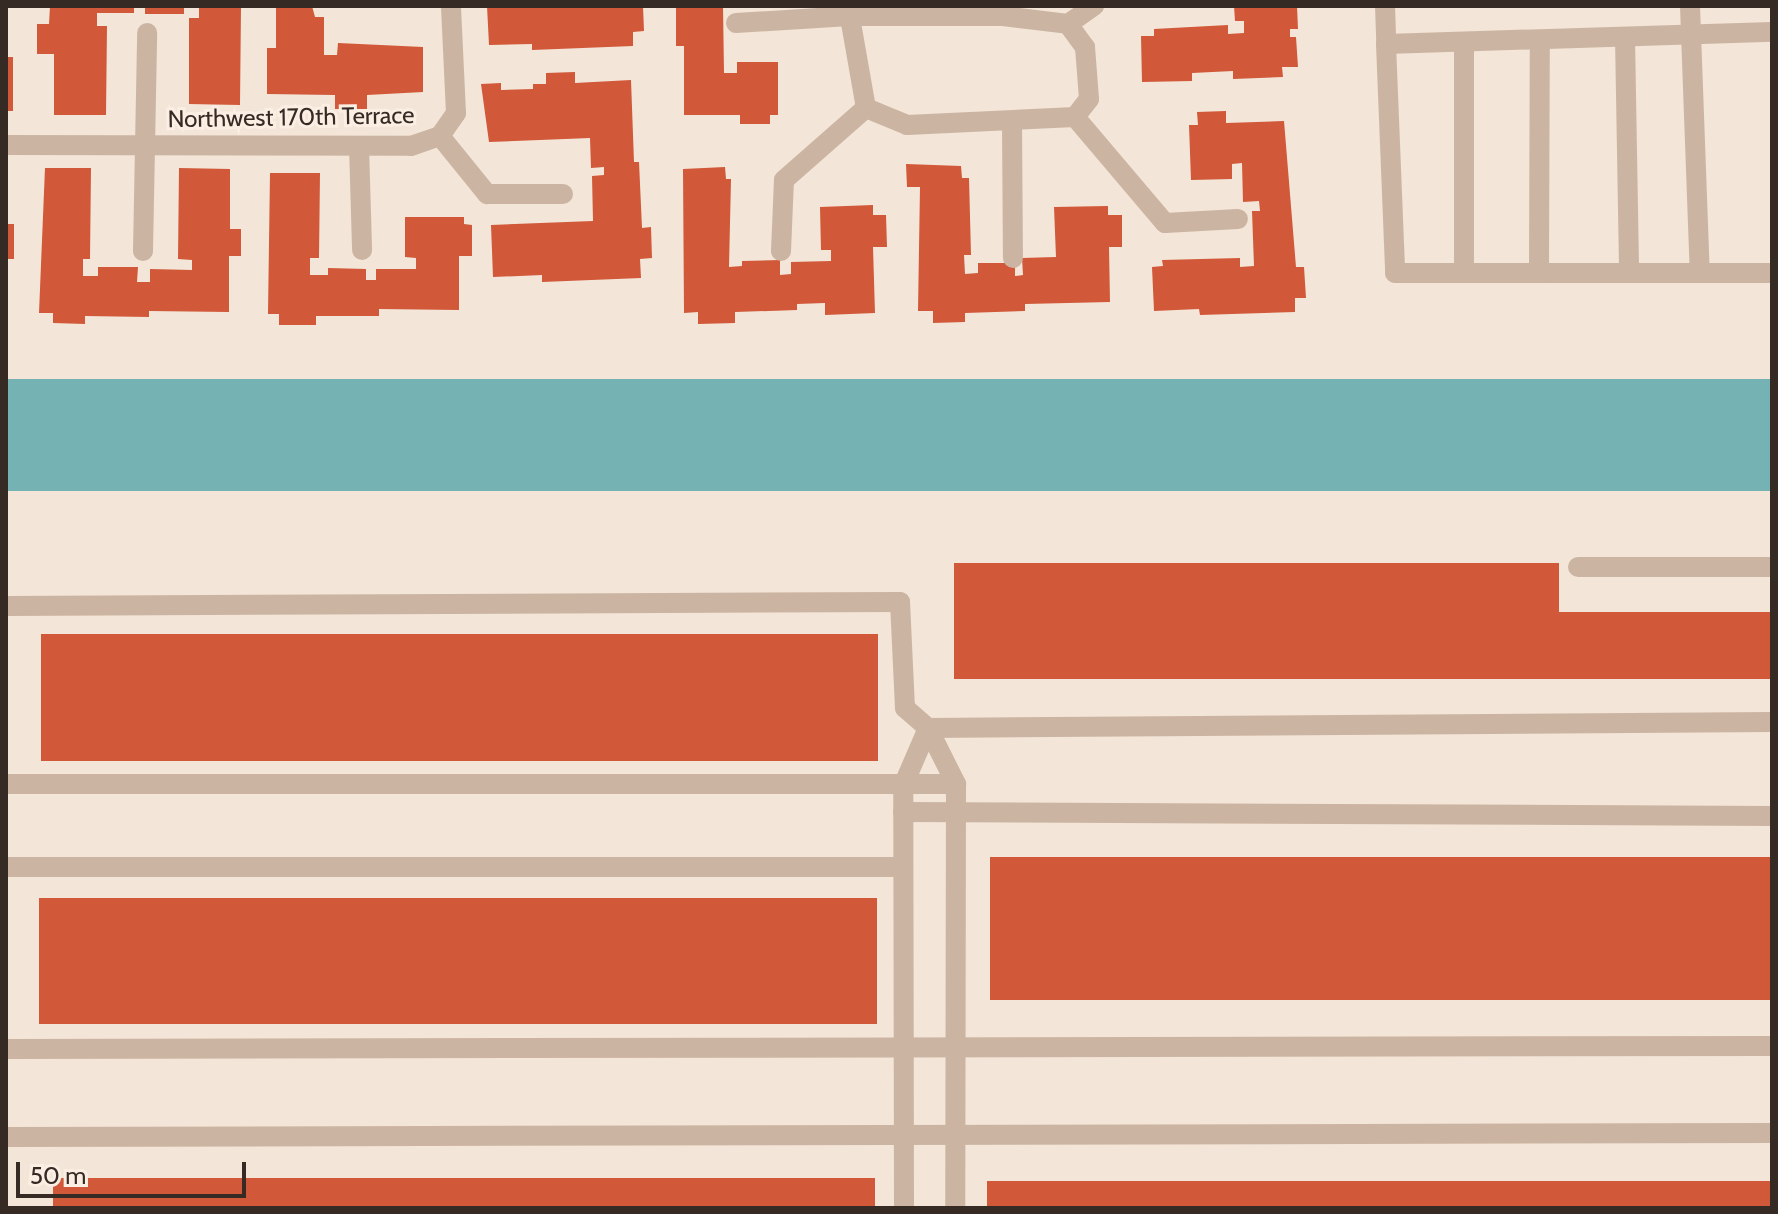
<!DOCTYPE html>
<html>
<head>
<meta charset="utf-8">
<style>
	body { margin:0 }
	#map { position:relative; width:1778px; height:1214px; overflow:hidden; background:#f3e5d7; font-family:Cabin,sans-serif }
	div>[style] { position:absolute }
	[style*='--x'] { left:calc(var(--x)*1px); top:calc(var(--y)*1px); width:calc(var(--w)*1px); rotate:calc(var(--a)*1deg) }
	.water>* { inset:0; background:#74b2b3; transform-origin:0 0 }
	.building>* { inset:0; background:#d15838; transform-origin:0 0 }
	.minor>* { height:20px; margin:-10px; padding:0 10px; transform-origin:10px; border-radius:10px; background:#ccb4a2 }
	span { translate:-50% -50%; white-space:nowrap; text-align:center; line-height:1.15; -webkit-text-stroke:6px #fbefe4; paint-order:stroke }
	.street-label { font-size:24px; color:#362a25 }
	.frame { position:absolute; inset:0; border:8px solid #362a25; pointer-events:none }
	.scale { position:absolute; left:16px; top:1162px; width:230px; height:36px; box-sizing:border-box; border:4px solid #362a25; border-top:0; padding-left:10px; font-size:24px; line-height:28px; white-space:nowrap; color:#362a25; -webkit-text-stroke:6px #fbefe4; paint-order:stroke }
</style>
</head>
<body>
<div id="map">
	<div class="water">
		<div style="left:6px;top:379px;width:1766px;height:112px"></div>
	</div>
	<div class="building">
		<div style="clip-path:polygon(50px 6px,134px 6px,134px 13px,97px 13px,97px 26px,107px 26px,106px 115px,54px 115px,54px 54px,37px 54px,37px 24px,49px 24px)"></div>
		<div style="left:145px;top:6px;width:39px;height:8px"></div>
		<div style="clip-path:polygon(199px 6px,241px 6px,240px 105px,189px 104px,189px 18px,199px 18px)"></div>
		<div style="clip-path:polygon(276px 6px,312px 6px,315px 17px,324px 17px,324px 55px,337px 55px,338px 43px,423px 47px,423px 92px,367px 95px,367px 109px,335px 109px,335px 95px,267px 94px,267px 48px,276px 48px)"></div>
		<div style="clip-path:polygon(487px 6px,643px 6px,644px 31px,633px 32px,633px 46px,532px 50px,532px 44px,489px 45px)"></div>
		<div style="clip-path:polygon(676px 6px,723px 6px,724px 73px,737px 73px,737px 62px,778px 62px,778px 115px,770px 115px,770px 124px,740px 124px,740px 115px,684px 115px,684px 46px,676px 46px)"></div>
		<div style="clip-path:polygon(1234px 6px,1297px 6px,1298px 29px,1290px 29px,1290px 37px,1296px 37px,1298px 67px,1282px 67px,1283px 77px,1233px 79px,1233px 71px,1192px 73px,1192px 81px,1142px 82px,1141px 36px,1154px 36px,1154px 29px,1228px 25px,1228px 34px,1244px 33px,1244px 21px,1235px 21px)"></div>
		<div style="left:6px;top:57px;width:7px;height:54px"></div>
		<div style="clip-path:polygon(575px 72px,575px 83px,631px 80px,634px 162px,639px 162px,642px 228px,651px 227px,652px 258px,640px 259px,641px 278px,542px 282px,542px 275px,493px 277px,491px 225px,593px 221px,592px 176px,604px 175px,604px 167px,591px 168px,590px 138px,489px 142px,481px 84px,501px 83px,501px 90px,533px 89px,533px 84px,546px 84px,546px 73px)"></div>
		<div style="clip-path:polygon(1226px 111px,1226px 123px,1284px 121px,1296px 267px,1304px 267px,1306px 298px,1295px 298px,1295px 312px,1200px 315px,1199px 309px,1154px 311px,1152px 267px,1163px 266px,1162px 260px,1240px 258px,1240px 267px,1254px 266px,1252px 211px,1260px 211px,1259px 201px,1243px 202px,1242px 163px,1232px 164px,1232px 179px,1191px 180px,1189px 125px,1198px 125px,1197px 112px)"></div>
		<div style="clip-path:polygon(906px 164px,961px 166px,962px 178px,969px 178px,971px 255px,964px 255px,965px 274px,978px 273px,978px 263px,1015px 263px,1015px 276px,1023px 275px,1022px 258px,1056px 257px,1054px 207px,1108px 206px,1108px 215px,1122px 215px,1122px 247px,1109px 247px,1110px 302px,1025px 304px,1025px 311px,965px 313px,965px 322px,933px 323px,933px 311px,918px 311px,920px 187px,907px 187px)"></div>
		<div style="clip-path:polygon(725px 167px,726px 179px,731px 179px,729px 267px,742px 266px,742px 261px,780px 260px,780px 275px,791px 274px,791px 262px,831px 261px,831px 250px,821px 250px,820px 207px,873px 205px,873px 215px,886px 215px,887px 247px,873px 247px,875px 313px,825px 315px,825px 303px,797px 304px,797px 310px,735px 312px,735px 323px,698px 324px,698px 312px,684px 313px,683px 169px)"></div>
		<div style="clip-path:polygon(45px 168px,91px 168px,90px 259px,83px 259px,83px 276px,98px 276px,98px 267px,138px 267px,137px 282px,150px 282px,150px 269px,192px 270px,192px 260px,178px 259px,179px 168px,230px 169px,230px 229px,241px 229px,241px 256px,229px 256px,229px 312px,149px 311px,149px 317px,85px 316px,85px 324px,53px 323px,53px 313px,39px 313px)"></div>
		<div style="clip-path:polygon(270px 173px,320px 173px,319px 258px,310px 258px,310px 275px,328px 275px,328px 268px,366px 269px,366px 280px,376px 280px,376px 269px,416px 269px,416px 258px,405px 257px,405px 217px,464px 217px,464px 224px,472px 225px,472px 256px,459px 256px,459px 310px,379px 309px,379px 316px,316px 316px,316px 325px,279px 325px,279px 314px,268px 314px)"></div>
		<div style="left:6px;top:224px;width:8px;height:35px"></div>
		<div style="clip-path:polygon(954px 563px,1559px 563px,1559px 612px,1772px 612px,1772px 679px,954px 679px)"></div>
		<div style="left:41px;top:634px;width:837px;height:127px"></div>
		<div style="left:990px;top:857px;width:782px;height:143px"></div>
		<div style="left:39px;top:898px;width:838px;height:126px"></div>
		<div style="left:53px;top:1178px;width:822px;height:30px"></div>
		<div style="left:987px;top:1181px;width:785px;height:27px"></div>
	</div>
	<div class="minor">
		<div style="--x:848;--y:6;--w:104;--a:80"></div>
		<div style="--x:1385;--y:6;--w:38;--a:88"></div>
		<div style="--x:1386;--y:44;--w:386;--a:-1.8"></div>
		<div style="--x:1690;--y:6;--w:267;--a:87.9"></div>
		<div style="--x:736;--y:23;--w:114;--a:-3.5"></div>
		<div style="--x:850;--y:16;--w:153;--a:0"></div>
		<div style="--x:1003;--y:16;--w:65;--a:7"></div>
		<div style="--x:1068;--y:24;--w:32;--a:-35"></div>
		<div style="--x:1068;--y:24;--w:29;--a:54"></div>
		<div style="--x:1085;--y:47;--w:52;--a:85.6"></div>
		<div style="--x:1089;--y:99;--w:23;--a:128"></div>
		<div style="--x:1625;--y:37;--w:236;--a:89"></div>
		<div style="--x:1464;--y:42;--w:231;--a:90"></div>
		<div style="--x:1386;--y:44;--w:229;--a:87.7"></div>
		<div style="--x:1395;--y:273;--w:377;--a:0"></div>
		<div style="--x:866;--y:108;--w:44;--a:22.5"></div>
		<div style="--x:907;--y:125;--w:168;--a:-2.7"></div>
		<div style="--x:1075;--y:117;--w:139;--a:49.7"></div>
		<div style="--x:1165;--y:223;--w:73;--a:-3.1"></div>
		<div style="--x:1012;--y:122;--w:136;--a:89.6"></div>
		<div style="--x:440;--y:136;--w:75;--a:51"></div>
		<div style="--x:487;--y:194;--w:76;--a:0"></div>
		<div style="--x:6;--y:145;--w:405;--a:0.1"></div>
		<div style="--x:411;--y:146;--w:31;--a:-19"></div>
		<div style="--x:440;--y:136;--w:28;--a:-55"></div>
		<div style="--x:456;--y:113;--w:107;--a:-92.7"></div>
		<div style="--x:359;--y:146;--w:104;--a:88.3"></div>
		<div style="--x:143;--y:251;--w:218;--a:-88.9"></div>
		<div style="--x:781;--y:251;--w:71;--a:-87.6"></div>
		<div style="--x:784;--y:180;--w:109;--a:-41.3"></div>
		<div style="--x:1539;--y:273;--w:233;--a:-89.8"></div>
		<div style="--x:1578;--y:567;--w:194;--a:0"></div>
		<div style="--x:6;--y:606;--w:894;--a:-0.26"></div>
		<div style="--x:900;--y:602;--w:106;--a:87.3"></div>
		<div style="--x:905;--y:708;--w:30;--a:41"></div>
		<div style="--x:928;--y:728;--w:63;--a:63.4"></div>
		<div style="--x:956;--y:784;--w:424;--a:90.1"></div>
		<div style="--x:928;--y:728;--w:844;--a:-0.41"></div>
		<div style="--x:6;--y:784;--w:950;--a:0"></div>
		<div style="--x:903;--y:812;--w:869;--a:0.26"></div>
		<div style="--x:6;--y:867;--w:897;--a:0"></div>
		<div style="--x:6;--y:1049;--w:1766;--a:-0.1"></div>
		<div style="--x:6;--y:1137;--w:1766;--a:-0.13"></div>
		<div style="--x:904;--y:1208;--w:422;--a:-90.1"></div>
		<div style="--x:903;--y:786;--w:63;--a:-66.7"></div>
	</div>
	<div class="street-label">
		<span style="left:291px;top:117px;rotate:-1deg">Northwest 170th Terrace</span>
	</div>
	<div class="frame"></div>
	<div class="scale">50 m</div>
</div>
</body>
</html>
